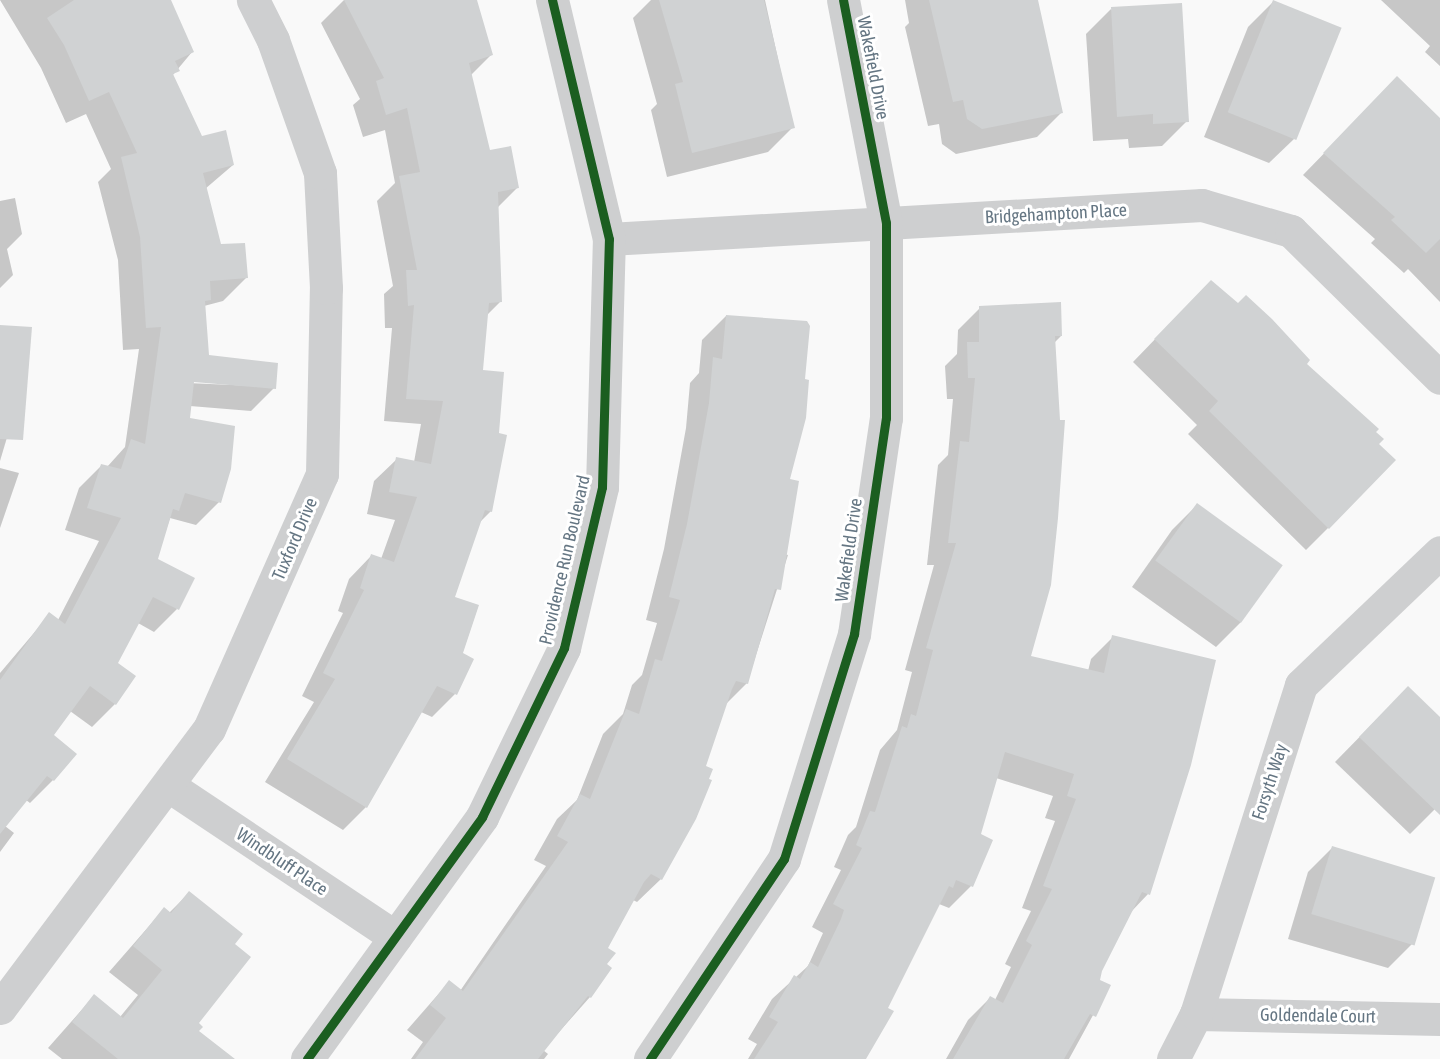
<!DOCTYPE html>
<html>
<head>
<meta charset="utf-8">
<style>
	body { margin:0 }
	#map { position:relative; width:1440px; height:1059px; overflow:hidden; background:#f9f9f9; font-family:"Asap Condensed",sans-serif }
	div>[style] { position:absolute }
	[style*='--x'] { left:calc(var(--x)*1px); top:calc(var(--y)*1px); width:calc(var(--w)*1px); rotate:calc(var(--a)*1deg) }
	.shadow>* { inset:0; background:#0003 }
	.building>* { inset:0; background:#d0d2d3; transform-origin:0 0 }
	.minor>* { height:33px; margin:-16.5px; padding:0 16.5px; transform-origin:16.5px; border-radius:16.5px; background:#cecfd0 }
	.cycleway>* { height:9px; margin:-4.5px; padding:0 4.5px; transform-origin:4.5px; border-radius:4.5px; background:#1b5e20 }
	span { translate:-50% -50%; white-space:nowrap; text-align:center; line-height:1.15; -webkit-text-stroke:6px #fff; paint-order:stroke }
	.street-label { font-size:18px; color:#657683 }
</style>
</head>
<body>
<div id="map">
	<div class="shadow">
		<div style="clip-path:polygon(evenodd,0 0,163px 0,192px 52px,172px 76px,201px 138px,233px 165px,205px 189px,220px 246px,246px 278px,223px 301px,204px 306px,207px 356px,274px 388px,251px 411px,190px 406px,188px 419px,219px 502px,196px 525px,170px 518px,156px 560px,177px 609px,154px 632px,138px 623px,116px 663px,115px 704px,92px 727px,70px 711px,52px 736px,74px 754px,53px 780px,30px 803px,26px 800px,5px 826px,14px 833px,0 852px,0 673px,50px 614px,58px 620px,99px 541px,65px 530px,79px 488px,102px 465px,107px 467px,125px 447px,139px 349px,123px 350px,118px 260px,98px 182px,111px 169px,86px 114px,66px 123px,41px 68px,0 0,187px 380px,256px 386px,187px 383px,187px 380px)"></div>
		<div style="clip-path:polygon(344px 0,464px 0,492px 54px,470px 76px,488px 152px,517px 188px,497px 208px,500px 302px,486px 316px,482px 372px,491px 511px,479px 523px,454px 598px,461px 654px,472px 659px,455px 694px,432px 717px,421px 712px,366px 807px,343px 830px,265px 782px,314px 702px,302px 696px,343px 613px,338px 611px,349px 579px,371px 556px,381px 559px,395px 520px,367px 514px,374px 481px,397px 459px,414px 462px,421px 424px,384px 421px,392px 328px,385px 328px,384px 294px,393px 286px,377px 201px,395px 183px,385px 130px,363px 137px,353px 105px,360px 99px,321px 23px)"></div>
		<div style="clip-path:polygon(651px 0,765px 0,793px 127px,768px 152px,667px 177px,651px 110px,657px 104px,633px 18px)"></div>
		<div style="clip-path:polygon(905px 0,1036px 0,1062px 112px,1037px 137px,956px 154px,942px 144px,939px 124px,928px 126px,905px 27px,909px 23px)"></div>
		<div style="clip-path:polygon(1381px 0,1440px 0,1440px 66px,1425px 52px,1430px 46px)"></div>
		<div style="clip-path:polygon(1273px 2px,1339px 28px,1294px 139px,1269px 163px,1204px 137px,1248px 27px)"></div>
		<div style="clip-path:polygon(1111px 9px,1187px 121px,1162px 146px,1129px 148px,1128px 139px,1093px 141px,1086px 34px)"></div>
		<div style="clip-path:polygon(1376px 100px,1440px 123px,1440px 302px,1408px 269px,1404px 273px,1371px 243px,1375px 239px,1303px 175px)"></div>
		<div style="clip-path:polygon(15px 198px,22px 234px,7px 249px,13px 275px,0 288px,0 201px)"></div>
		<div style="clip-path:polygon(1188px 305px,1305px 364px,1374px 432px,1328px 528px,1306px 550px,1188px 434px,1197px 425px,1133px 362px)"></div>
		<div style="clip-path:polygon(980px 308px,1061px 336px,1054px 343px,1029px 657px,1088px 671px,1091px 659px,1113px 637px,1148px 894px,1130px 913px,1101px 970px,1098px 981px,1109px 986px,1069px 1059px,946px 1059px,968px 1020px,990px 998px,995px 1000px,1011px 967px,1005px 964px,1031px 911px,1022px 908px,1055px 821px,1045px 818px,1053px 796px,996px 778px,979px 835px,971px 886px,949px 908px,939px 904px,862px 1059px,748px 1059px,757px 1044px,748px 1039px,772px 999px,808px 966px,823px 933px,812px 927px,841px 870px,834px 867px,848px 835px,856px 827px,880px 750px,897px 730px,912px 672px,905px 670px,934px 565px,927px 565px,938px 465px,948px 455px,953px 399px,947px 399px,945px 366px,957px 354px,958px 330px)"></div>
		<div style="clip-path:polygon(726px 316px,788px 481px,784px 554px,788px 555px,747px 683px,725px 705px,661px 879px,637px 902px,633px 900px,606px 948px,590px 997px,543px 1050px,548px 1054px,544px 1059px,411px 1059px,423px 1042px,407px 1030px,449px 982px,460px 991px,546px 866px,534px 860px,557px 819px,577px 800px,603px 734px,623px 714px,632px 685px,642px 675px,657px 623px,646px 620px,664px 549px,686px 428px,690px 383px,699px 373px,702px 340px)"></div>
		<div style="clip-path:polygon(0 326px,14px 414px,0 461px)"></div>
		<div style="clip-path:polygon(0 468px,19px 473px,0 528px)"></div>
		<div style="clip-path:polygon(1197px 505px,1241px 622px,1216px 647px,1132px 587px,1172px 530px)"></div>
		<div style="clip-path:polygon(1383px 713px,1440px 719px,1440px 804px,1410px 834px,1335px 762px)"></div>
		<div style="clip-path:polygon(1333px 847px,1413px 943px,1388px 968px,1288px 939px,1308px 872px)"></div>
		<div style="clip-path:polygon(189px 893px,233px 944px,196px 1024px,202px 1059px,62px 1059px,48px 1048px,94px 996px,120px 1017px,138px 995px,109px 972px,164px 909px,169px 913px)"></div>
	</div>
	<div class="building">
		<div style="clip-path:polygon(74px 0,171px 0,194px 52px,175px 61px,180px 71px,173px 74px,202px 136px,226px 130px,234px 165px,203px 173px,221px 244px,245px 243px,248px 278px,210px 281px,211px 300px,205px 301px,209px 355px,278px 363px,276px 389px,194px 382px,190px 418px,235px 426px,231px 469px,221px 503px,185px 493px,179px 511px,173px 509px,158px 559px,195px 578px,179px 610px,153px 597px,118px 663px,136px 676px,116px 705px,90px 686px,54px 735px,77px 754px,54px 781px,47px 776px,0 834px,0 680px,49px 612px,65px 624px,121px 518px,87px 508px,101px 464px,121px 469px,131px 439px,145px 444px,161px 327px,146px 328px,140px 237px,121px 157px,137px 153px,109px 92px,89px 101px,64px 45px,47px 18px)"></div>
		<div style="clip-path:polygon(344px 0,477px 0,493px 55px,469px 63px,490px 150px,511px 146px,519px 188px,498px 192px,502px 302px,489px 303px,483px 370px,504px 372px,499px 433px,507px 435px,492px 512px,485px 510px,455px 597px,479px 605px,463px 653px,474px 659px,457px 695px,437px 686px,367px 808px,287px 759px,335px 679px,323px 673px,364px 590px,360px 588px,371px 554px,394px 562px,417px 497px,389px 492px,396px 457px,431px 464px,443px 401px,406px 399px,414px 305px,408px 306px,406px 270px,417px 270px,399px 176px,420px 172px,407px 108px,386px 115px,376px 81px,384px 78px)"></div>
		<div style="clip-path:polygon(659px 0,764px 0,795px 128px,692px 153px,675px 84px,683px 82px)"></div>
		<div style="clip-path:polygon(929px 0,1038px 0,1063px 113px,982px 129px,967px 119px,963px 100px,953px 102px)"></div>
		<div style="left:1273px;top:0;width:74px;height:121px;rotate:22deg"></div>
		<div style="clip-path:polygon(1182px 3px,1189px 122px,1153px 124px,1153px 114px,1117px 117px,1111px 7px)"></div>
		<div style="clip-path:polygon(1397px 76px,1440px 118px,1440px 239px,1426px 253px,1391px 220px,1395px 217px,1323px 153px)"></div>
		<div style="clip-path:polygon(1211px 280px,1238px 303px,1246px 295px,1272px 319px,1310px 360px,1307px 364px,1379px 429px,1376px 432px,1384px 439px,1379px 444px,1396px 460px,1329px 529px,1209px 411px,1218px 401px,1154px 339px)"></div>
		<div style="clip-path:polygon(1061px 302px,1062px 336px,1055px 336px,1060px 420px,1065px 420px,1058px 518px,1051px 585px,1031px 656px,1104px 673px,1112px 635px,1216px 660px,1191px 765px,1150px 895px,1142px 892px,1102px 971px,1100px 980px,1111px 985px,1096px 1017px,1090px 1014px,1064px 1059px,953px 1059px,990px 996px,1003px 1003px,1032px 945px,1026px 941px,1052px 889px,1043px 886px,1076px 799px,1067px 796px,1074px 774px,1005px 752px,981px 834px,993px 840px,973px 887px,956px 880px,953px 888px,949px 886px,888px 1008px,894px 1011px,866px 1059px,754px 1059px,778px 1022px,769px 1017px,794px 975px,800px 979px,810px 962px,818px 967px,841px 919px,844px 910px,833px 904px,862px 848px,856px 845px,870px 811px,875px 812px,902px 726px,907px 728px,911px 714px,916px 716px,933px 650px,926px 648px,956px 543px,948px 543px,960px 441px,969px 442px,975px 378px,968px 378px,967px 342px,979px 342px,979px 306px)"></div>
		<div style="clip-path:polygon(726px 315px,807px 321px,810px 326px,805px 379px,809px 380px,806px 418px,790px 479px,799px 481px,781px 590px,775px 589px,748px 684px,736px 681px,732px 689px,706px 766px,713px 769px,709px 779px,712px 780px,696px 819px,662px 880px,651px 874px,644px 882px,608px 948px,616px 953px,607px 964px,612px 968px,591px 998px,588px 996px,538px 1059px,415px 1059px,446px 1018px,430px 1005px,449px 980px,463px 991px,568px 842px,557px 836px,580px 794px,590px 799px,626px 709px,639px 714px,655px 659px,662px 661px,680px 600px,669px 597px,687px 524px,709px 403px,713px 357px,722px 359px)"></div>
		<div style="clip-path:polygon(0 325px,32px 327px,23px 440px,0 439px)"></div>
		<div style="left:1197px;top:503px;width:106px;height:71px;rotate:36deg"></div>
		<div style="clip-path:polygon(1408px 686px,1440px 717px,1440px 815px,1359px 737px)"></div>
		<div style="left:1332px;top:846px;width:108px;height:71px;rotate:17deg"></div>
		<div style="clip-path:polygon(189px 891px,243px 934px,235px 944px,251px 957px,199px 1023px,203px 1027px,199px 1031px,235px 1059px,118px 1059px,72px 1022px,94px 994px,123px 1018px,162px 970px,133px 946px,164px 907px,171px 913px)"></div>
	</div>
	<div class="minor">
		<div style="--x:609;--y:239;--w:594;--a:-3.28"></div>
		<div style="--x:1202;--y:205;--w:93;--a:16.3"></div>
		<div style="--x:1291;--y:231;--w:209;--a:44.6"></div>
		<div style="--x:169;--y:786;--w:272;--a:33.7"></div>
		<div style="--x:0;--y:1008;--w:349;--a:-53.2"></div>
		<div style="--x:209;--y:729;--w:279;--a:-66.1"></div>
		<div style="--x:322;--y:474;--w:186;--a:-88.8"></div>
		<div style="--x:326;--y:288;--w:115;--a:-93"></div>
		<div style="--x:320;--y:173;--w:141;--a:-109.5"></div>
		<div style="--x:273;--y:40;--w:45;--a:-116.6"></div>
		<div style="--x:1196;--y:1014;--w:244;--a:1.2"></div>
		<div style="--x:307;--y:1059;--w:299;--a:-54.1"></div>
		<div style="--x:482;--y:817;--w:188;--a:-64.1"></div>
		<div style="--x:564;--y:648;--w:165;--a:-76.7"></div>
		<div style="--x:602;--y:487;--w:248;--a:-88.4"></div>
		<div style="--x:609;--y:239;--w:246;--a:-103.4"></div>
		<div style="--x:650;--y:1059;--w:241;--a:-56.2"></div>
		<div style="--x:784;--y:859;--w:236;--a:-72.7"></div>
		<div style="--x:854;--y:634;--w:218;--a:-81.6"></div>
		<div style="--x:886;--y:418;--w:195;--a:-90"></div>
		<div style="--x:886;--y:223;--w:227;--a:-100.9"></div>
		<div style="--x:1173;--y:1059;--w:51;--a:-62.9"></div>
		<div style="--x:1196;--y:1014;--w:345;--a:-72.3"></div>
		<div style="--x:1301;--y:685;--w:192;--a:-43.7"></div>
	</div>
	<div class="cycleway">
		<div style="--x:307;--y:1059;--w:299;--a:-54.1"></div>
		<div style="--x:482;--y:817;--w:188;--a:-64.1"></div>
		<div style="--x:564;--y:648;--w:165;--a:-76.7"></div>
		<div style="--x:602;--y:487;--w:248;--a:-88.4"></div>
		<div style="--x:609;--y:239;--w:246;--a:-103.4"></div>
		<div style="--x:650;--y:1059;--w:241;--a:-56.2"></div>
		<div style="--x:784;--y:859;--w:236;--a:-72.7"></div>
		<div style="--x:854;--y:634;--w:218;--a:-81.6"></div>
		<div style="--x:886;--y:418;--w:195;--a:-90"></div>
		<div style="--x:886;--y:223;--w:227;--a:-100.9"></div>
	</div>
	<div class="street-label">
		<span style="left:873px;top:68px;rotate:79deg">Wakefield Drive</span>
		<span style="left:1056px;top:214px;rotate:-3deg">Bridgehampton Place</span>
		<span style="left:295px;top:539px;rotate:-67deg">Tuxford Drive</span>
		<span style="left:849px;top:550px;rotate:-82deg">Wakefield Drive</span>
		<span style="left:565px;top:560px;rotate:-77deg">Providence Run Boulevard</span>
		<span style="left:1270px;top:782px;rotate:-72deg">Forsyth Way</span>
		<span style="left:282px;top:862px;rotate:34deg">Windbluff Place</span>
		<span style="left:1318px;top:1016px;rotate:1deg">Goldendale Court</span>
	</div>
</div>
</body>
</html>
